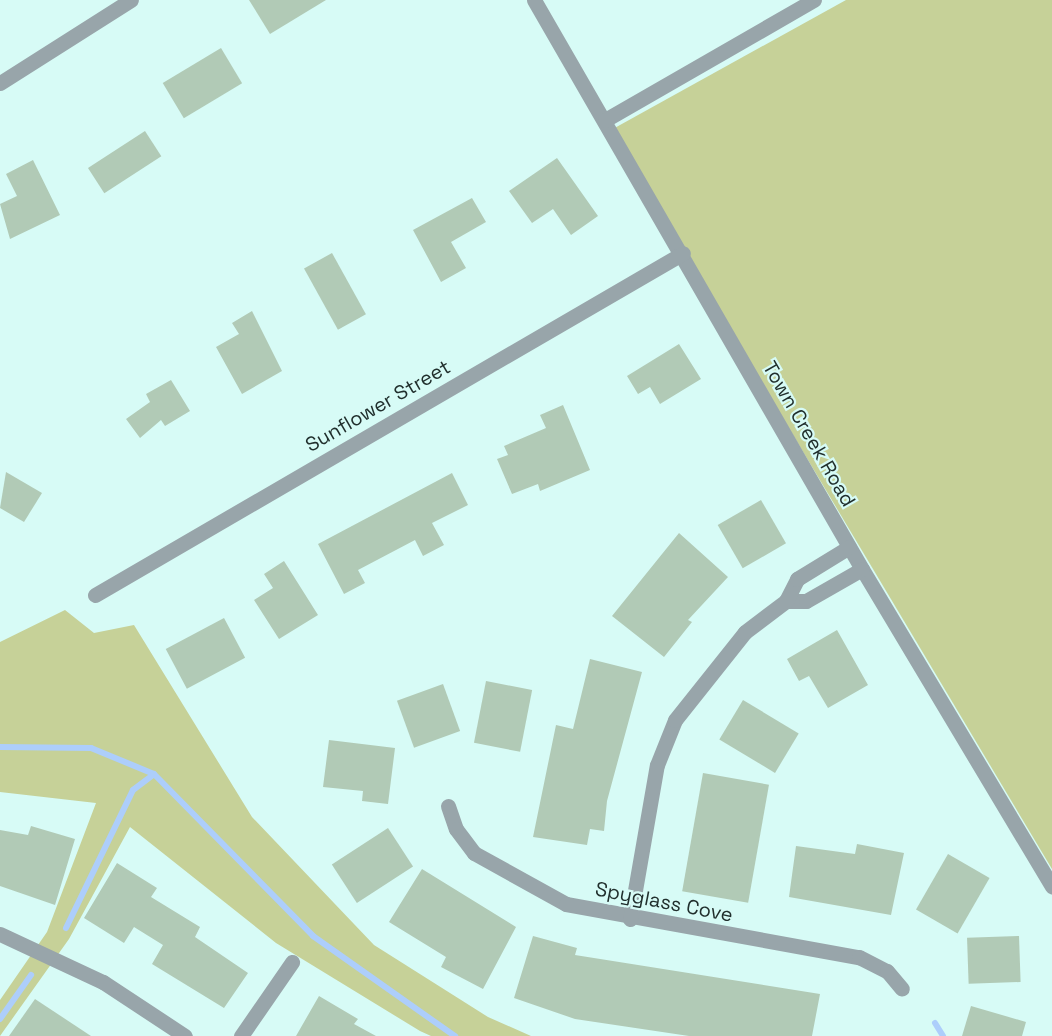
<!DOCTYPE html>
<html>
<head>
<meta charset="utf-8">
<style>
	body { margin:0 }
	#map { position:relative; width:1052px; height:1036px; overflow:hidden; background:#d7fbf6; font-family:"Space Grotesk",sans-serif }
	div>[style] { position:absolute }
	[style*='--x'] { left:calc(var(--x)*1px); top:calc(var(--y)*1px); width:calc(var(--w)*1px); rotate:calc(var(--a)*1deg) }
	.green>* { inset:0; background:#c6d198 }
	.stream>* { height:6px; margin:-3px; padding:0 3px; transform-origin:3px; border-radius:3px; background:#adcefb }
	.building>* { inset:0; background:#b1cab6; transform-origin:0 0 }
	.minor>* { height:15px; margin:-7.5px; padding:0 7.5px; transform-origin:7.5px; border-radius:7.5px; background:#98a5aa }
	span { translate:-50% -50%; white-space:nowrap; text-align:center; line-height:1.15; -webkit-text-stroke:4.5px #d7fbf6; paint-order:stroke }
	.street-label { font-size:20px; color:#212f2d }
</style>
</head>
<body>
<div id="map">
	<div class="green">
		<div style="clip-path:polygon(846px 0,1052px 0,1052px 869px,611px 130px)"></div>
		<div style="clip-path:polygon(65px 610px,94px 633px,134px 625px,252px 817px,374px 945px,488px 1017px,531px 1036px,431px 1036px,420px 1031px,276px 943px,130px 827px,69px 939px,0 1036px,0 1000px,47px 932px,96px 803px,0 792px,0 642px)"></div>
	</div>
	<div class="stream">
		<div style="--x:0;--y:747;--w:91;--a:0.6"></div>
		<div style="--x:91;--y:748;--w:68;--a:22.4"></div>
		<div style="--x:154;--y:774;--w:227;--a:45.5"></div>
		<div style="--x:313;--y:936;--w:174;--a:35.2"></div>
		<div style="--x:66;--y:928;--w:153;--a:-64.1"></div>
		<div style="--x:133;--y:790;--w:26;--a:-37"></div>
		<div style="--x:0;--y:1019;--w:54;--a:-54.8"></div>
		<div style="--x:935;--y:1023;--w:15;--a:58"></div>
	</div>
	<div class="building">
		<div style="clip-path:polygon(249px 0,326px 0,270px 34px)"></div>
		<div style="left:221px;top:48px;width:41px;height:68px;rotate:59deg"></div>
		<div style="left:145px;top:131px;width:30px;height:68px;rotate:57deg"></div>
		<div style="clip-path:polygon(557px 158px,598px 216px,571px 235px,553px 209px,532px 223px,509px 191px)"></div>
		<div style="clip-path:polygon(33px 160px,60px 215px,10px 239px,0 204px,17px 196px,6px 174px)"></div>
		<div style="clip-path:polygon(472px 198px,486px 222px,451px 242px,466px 268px,441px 282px,413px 230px)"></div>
		<div style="left:332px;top:253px;width:70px;height:32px;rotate:61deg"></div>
		<div style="clip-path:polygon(252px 311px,282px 371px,242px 394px,216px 347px,239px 334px,232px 323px)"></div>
		<div style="clip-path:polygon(679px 344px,701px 379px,660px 404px,650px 387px,638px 394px,627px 376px)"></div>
		<div style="clip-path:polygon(171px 380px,190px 411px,165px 426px,161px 420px,140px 438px,126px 419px,150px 402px,146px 394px)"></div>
		<div style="clip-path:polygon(563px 405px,590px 470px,540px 491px,538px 484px,512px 494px,497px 459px,508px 455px,504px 446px,546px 428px,540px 415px)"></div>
		<div style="clip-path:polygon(6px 472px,42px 493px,24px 522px,0 508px)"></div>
		<div style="clip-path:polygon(452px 473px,468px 505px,432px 523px,444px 545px,423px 556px,415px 540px,358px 570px,365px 583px,344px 594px,318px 544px)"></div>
		<div style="left:761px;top:500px;width:50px;height:50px;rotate:60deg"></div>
		<div style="clip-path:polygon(679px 533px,728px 577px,688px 620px,692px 622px,664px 657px,612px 616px)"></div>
		<div style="clip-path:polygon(284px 561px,318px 615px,279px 639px,254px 600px,273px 588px,264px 574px)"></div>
		<div style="left:224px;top:618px;width:45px;height:66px;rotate:62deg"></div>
		<div style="clip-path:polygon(837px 630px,868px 685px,828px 708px,809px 676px,799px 681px,787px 659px)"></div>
		<div style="clip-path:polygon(590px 659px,642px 672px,607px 801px,604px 831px,590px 829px,587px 845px,533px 837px,556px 725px,573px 729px)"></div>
		<div style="left:486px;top:681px;width:47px;height:63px;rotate:11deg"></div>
		<div style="left:443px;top:684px;width:50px;height:49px;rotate:70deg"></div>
		<div style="left:743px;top:700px;width:65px;height:46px;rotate:31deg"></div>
		<div style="clip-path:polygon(329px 740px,395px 748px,388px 804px,362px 801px,363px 791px,323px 787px)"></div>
		<div style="left:703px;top:773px;width:67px;height:120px;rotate:10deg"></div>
		<div style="clip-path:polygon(31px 826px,75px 839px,55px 905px,0 886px,0 830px,28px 835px)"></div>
		<div style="left:388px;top:828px;width:46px;height:67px;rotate:57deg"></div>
		<div style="clip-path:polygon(857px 844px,904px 853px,891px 915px,789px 897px,796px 846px,855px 854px)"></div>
		<div style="left:948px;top:854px;width:48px;height:64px;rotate:30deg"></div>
		<div style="clip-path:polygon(117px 863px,157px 888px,151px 897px,200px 927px,195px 937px,248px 973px,224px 1008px,152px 964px,163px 945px,134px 927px,124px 943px,84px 918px)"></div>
		<div style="clip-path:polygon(422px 869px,516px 927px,483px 989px,441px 967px,446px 957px,389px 922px)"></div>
		<div style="clip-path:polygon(533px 936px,577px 948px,575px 955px,820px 994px,812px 1036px,689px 1036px,575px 1019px,514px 998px)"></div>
		<div style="left:1019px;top:936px;width:46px;height:52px;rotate:88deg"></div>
		<div style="clip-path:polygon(319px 996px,358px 1019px,354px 1024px,376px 1036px,296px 1036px)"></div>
		<div style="clip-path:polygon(35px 999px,91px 1036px,9px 1036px)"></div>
		<div style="clip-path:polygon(971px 1006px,1026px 1022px,1022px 1036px,962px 1036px)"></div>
	</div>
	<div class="minor">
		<div style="--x:534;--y:0;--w:657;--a:60.04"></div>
		<div style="--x:862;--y:569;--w:370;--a:59.1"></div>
		<div style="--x:0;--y:83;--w:155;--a:-32.4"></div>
		<div style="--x:605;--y:120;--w:241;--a:-29.9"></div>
		<div style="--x:95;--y:595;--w:680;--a:-30.18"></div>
		<div style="--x:786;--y:601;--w:20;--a:0"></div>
		<div style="--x:806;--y:601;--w:64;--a:-29.7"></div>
		<div style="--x:448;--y:806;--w:24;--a:71"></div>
		<div style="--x:456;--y:829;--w:30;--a:53"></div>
		<div style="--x:474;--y:853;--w:105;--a:29"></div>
		<div style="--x:566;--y:904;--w:298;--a:10.3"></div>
		<div style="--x:859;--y:957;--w:31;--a:27"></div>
		<div style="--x:887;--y:971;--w:23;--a:50"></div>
		<div style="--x:630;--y:919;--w:156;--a:-80.1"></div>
		<div style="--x:657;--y:765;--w:48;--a:-68.2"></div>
		<div style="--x:675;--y:720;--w:112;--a:-51.5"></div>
		<div style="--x:745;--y:632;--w:51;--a:-37.1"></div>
		<div style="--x:786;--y:601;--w:25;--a:-63"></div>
		<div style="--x:797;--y:579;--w:61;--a:-31.6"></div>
		<div style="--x:0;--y:934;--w:114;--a:25"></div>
		<div style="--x:103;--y:982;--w:98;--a:33.4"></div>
		<div style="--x:241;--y:1036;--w:90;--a:-55.4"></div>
	</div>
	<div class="street-label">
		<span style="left:378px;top:406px;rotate:-30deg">Sunflower Street</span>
		<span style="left:809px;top:434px;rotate:60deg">Town Creek Road</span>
		<span style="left:664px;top:902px;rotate:11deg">Spyglass Cove</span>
	</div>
</div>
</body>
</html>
